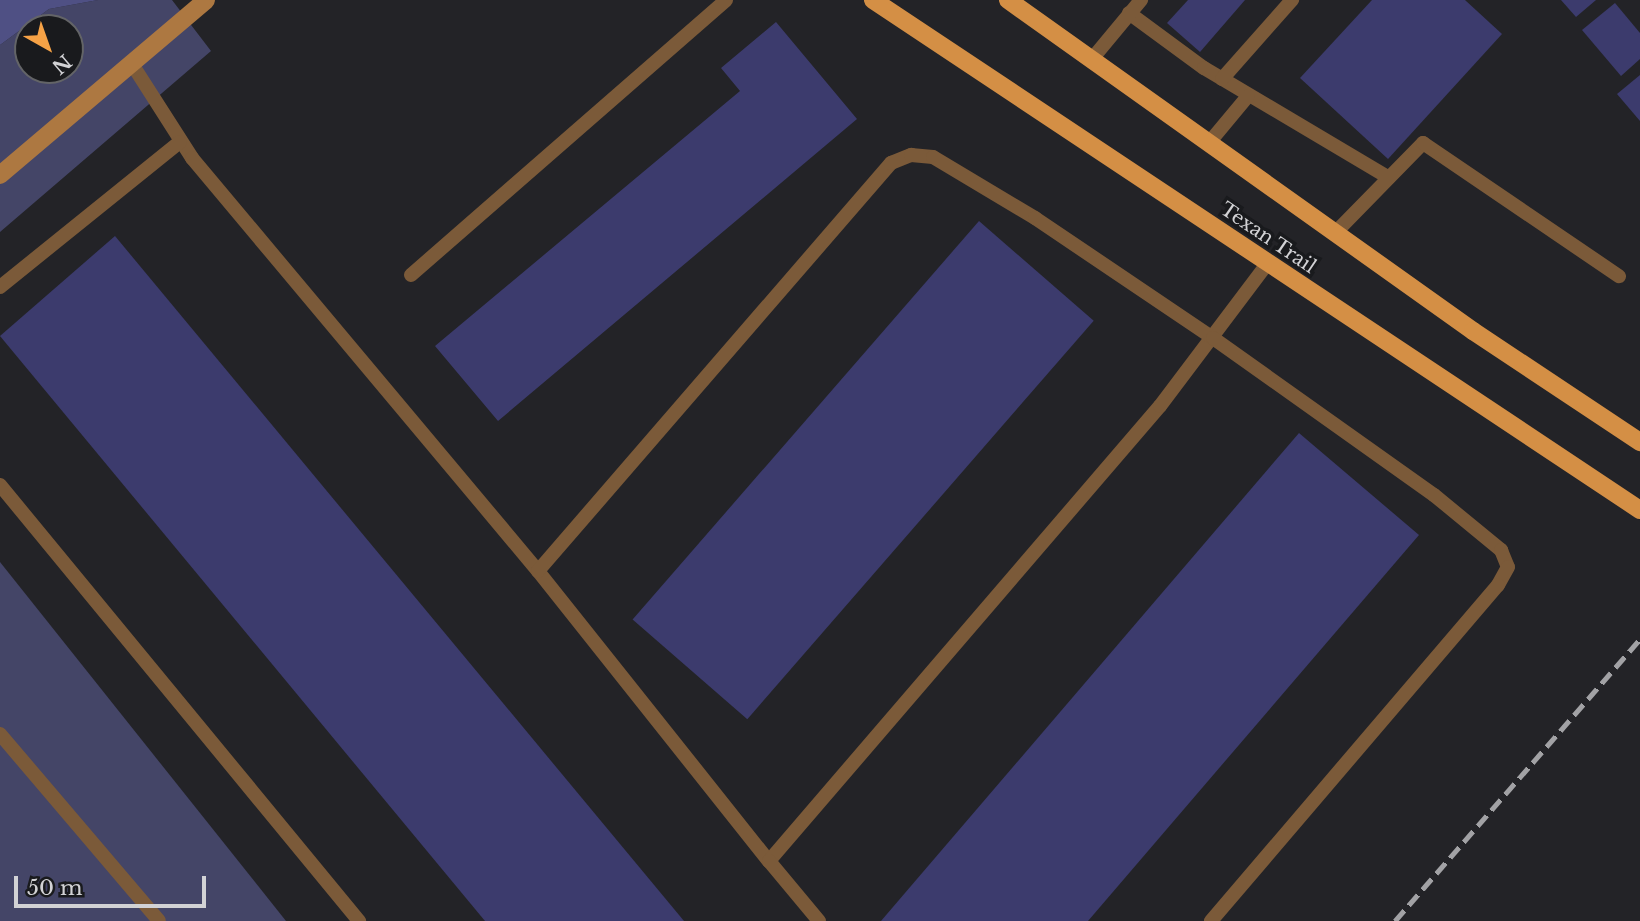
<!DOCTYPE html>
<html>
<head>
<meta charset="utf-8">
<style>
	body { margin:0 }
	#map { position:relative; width:1640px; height:921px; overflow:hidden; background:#232327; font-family:"Libre Baskerville",serif }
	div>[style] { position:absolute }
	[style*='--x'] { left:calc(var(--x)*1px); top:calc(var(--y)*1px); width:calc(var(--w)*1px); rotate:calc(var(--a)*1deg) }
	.green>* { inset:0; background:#444567 }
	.forest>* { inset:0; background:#4f5084 }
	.building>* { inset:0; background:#3c3b6d; transform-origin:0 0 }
	.lane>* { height:14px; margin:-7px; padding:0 7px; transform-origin:7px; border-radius:7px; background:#7b5a39 }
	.secondary>* { height:18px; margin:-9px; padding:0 9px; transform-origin:9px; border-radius:9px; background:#ad7841 }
	.primary>* { height:18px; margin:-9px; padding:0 9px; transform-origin:9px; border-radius:9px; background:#d48f45 }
	.rail>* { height:5px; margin-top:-2.5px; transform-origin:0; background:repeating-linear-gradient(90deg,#a2a2a5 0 14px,transparent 0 21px) }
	span { translate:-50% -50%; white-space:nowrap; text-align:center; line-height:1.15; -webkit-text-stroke:7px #191a1d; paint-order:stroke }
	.street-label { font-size:19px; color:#d2d2d5 }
	.north { position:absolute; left:14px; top:14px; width:70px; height:70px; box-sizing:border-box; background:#191a1d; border:2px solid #636467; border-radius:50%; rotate:140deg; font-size:19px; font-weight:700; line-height:28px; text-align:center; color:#d2d2d5 }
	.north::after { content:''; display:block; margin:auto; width:24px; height:32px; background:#f6a246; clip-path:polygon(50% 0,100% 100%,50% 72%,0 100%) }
	.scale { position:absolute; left:14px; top:876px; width:192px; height:32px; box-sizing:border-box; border:4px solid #d2d2d5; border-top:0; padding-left:9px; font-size:21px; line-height:24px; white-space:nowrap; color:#d2d2d5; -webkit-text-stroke:5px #191a1d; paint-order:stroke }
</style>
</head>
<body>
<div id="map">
	<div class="green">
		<div style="clip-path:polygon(evenodd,98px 0,172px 0,211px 51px,0 232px,0 45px,49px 9px,98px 0,28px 28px,70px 28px,70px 70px,28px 70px,28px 28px)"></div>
		<div style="clip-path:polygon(0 562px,286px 921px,0 921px)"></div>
	</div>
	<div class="forest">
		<div style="clip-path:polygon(0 0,98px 0,49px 9px,0 45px)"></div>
	</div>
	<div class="building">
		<div style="clip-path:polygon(1188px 0,1245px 0,1200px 52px,1167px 23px)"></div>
		<div style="clip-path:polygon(1372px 0,1465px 0,1502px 34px,1388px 159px,1300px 78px)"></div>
		<div style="clip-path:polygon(1561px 0,1596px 0,1576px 17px)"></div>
		<div style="clip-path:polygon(1615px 3px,1640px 33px,1640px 59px,1621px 76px,1582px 30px)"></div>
		<div style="clip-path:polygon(776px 22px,857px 119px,498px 421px,435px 346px,740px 91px,721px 68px)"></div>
		<div style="clip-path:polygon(1640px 75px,1640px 121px,1617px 94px)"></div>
		<div style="left:979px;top:221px;width:152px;height:528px;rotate:41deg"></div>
		<div style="clip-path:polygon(115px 236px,684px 921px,485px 921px,0 336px)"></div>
		<div style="clip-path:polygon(1299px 433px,1419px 535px,1088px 921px,881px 921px)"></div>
	</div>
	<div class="lane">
		<div style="--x:1129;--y:13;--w:93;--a:36.3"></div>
		<div style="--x:1204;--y:68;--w:215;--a:30.7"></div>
		<div style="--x:1092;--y:59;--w:77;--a:-50.3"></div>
		<div style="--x:132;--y:64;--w:112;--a:57.4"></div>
		<div style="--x:192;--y:158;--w:539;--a:50.04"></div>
		<div style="--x:538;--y:571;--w:371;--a:51.5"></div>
		<div style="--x:769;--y:861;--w:600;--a:-49.33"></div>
		<div style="--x:1160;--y:406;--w:178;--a:-53"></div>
		<div style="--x:1222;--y:79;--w:106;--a:-48.5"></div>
		<div style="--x:1208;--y:144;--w:62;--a:-50.2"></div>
		<div style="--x:1335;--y:233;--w:126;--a:-45.6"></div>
		<div style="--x:1423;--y:143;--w:237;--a:34.2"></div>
		<div style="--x:411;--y:275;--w:418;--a:-41.1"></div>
		<div style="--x:0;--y:287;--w:231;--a:-38.9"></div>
		<div style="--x:0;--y:485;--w:565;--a:50.53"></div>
		<div style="--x:538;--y:571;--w:540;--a:-49.13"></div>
		<div style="--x:891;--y:163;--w:22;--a:-22"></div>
		<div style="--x:911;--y:155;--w:22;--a:5"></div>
		<div style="--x:933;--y:157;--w:119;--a:30.9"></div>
		<div style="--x:1035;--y:218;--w:215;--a:34"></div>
		<div style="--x:1213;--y:338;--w:271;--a:35.4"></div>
		<div style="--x:1434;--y:495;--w:87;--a:39.4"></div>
		<div style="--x:1501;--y:550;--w:18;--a:68"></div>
		<div style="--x:1508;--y:567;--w:21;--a:119"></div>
		<div style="--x:1498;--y:585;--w:442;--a:130.5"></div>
		<div style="--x:0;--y:734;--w:245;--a:49.6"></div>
		<div style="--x:769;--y:861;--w:78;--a:50.2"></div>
	</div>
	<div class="secondary">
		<div style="--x:0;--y:175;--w:270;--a:-40.3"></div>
	</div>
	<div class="primary">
		<div style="--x:873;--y:0;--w:921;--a:33.62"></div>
		<div style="--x:1008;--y:0;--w:571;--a:35.44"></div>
		<div style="--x:1473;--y:331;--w:201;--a:33.6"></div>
	</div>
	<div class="rail">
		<div style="--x:1395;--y:921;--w:374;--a:-49"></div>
	</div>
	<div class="street-label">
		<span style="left:1268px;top:238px;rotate:34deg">Texan Trail</span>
	</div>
	<div class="north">N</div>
	<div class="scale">50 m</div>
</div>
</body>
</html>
